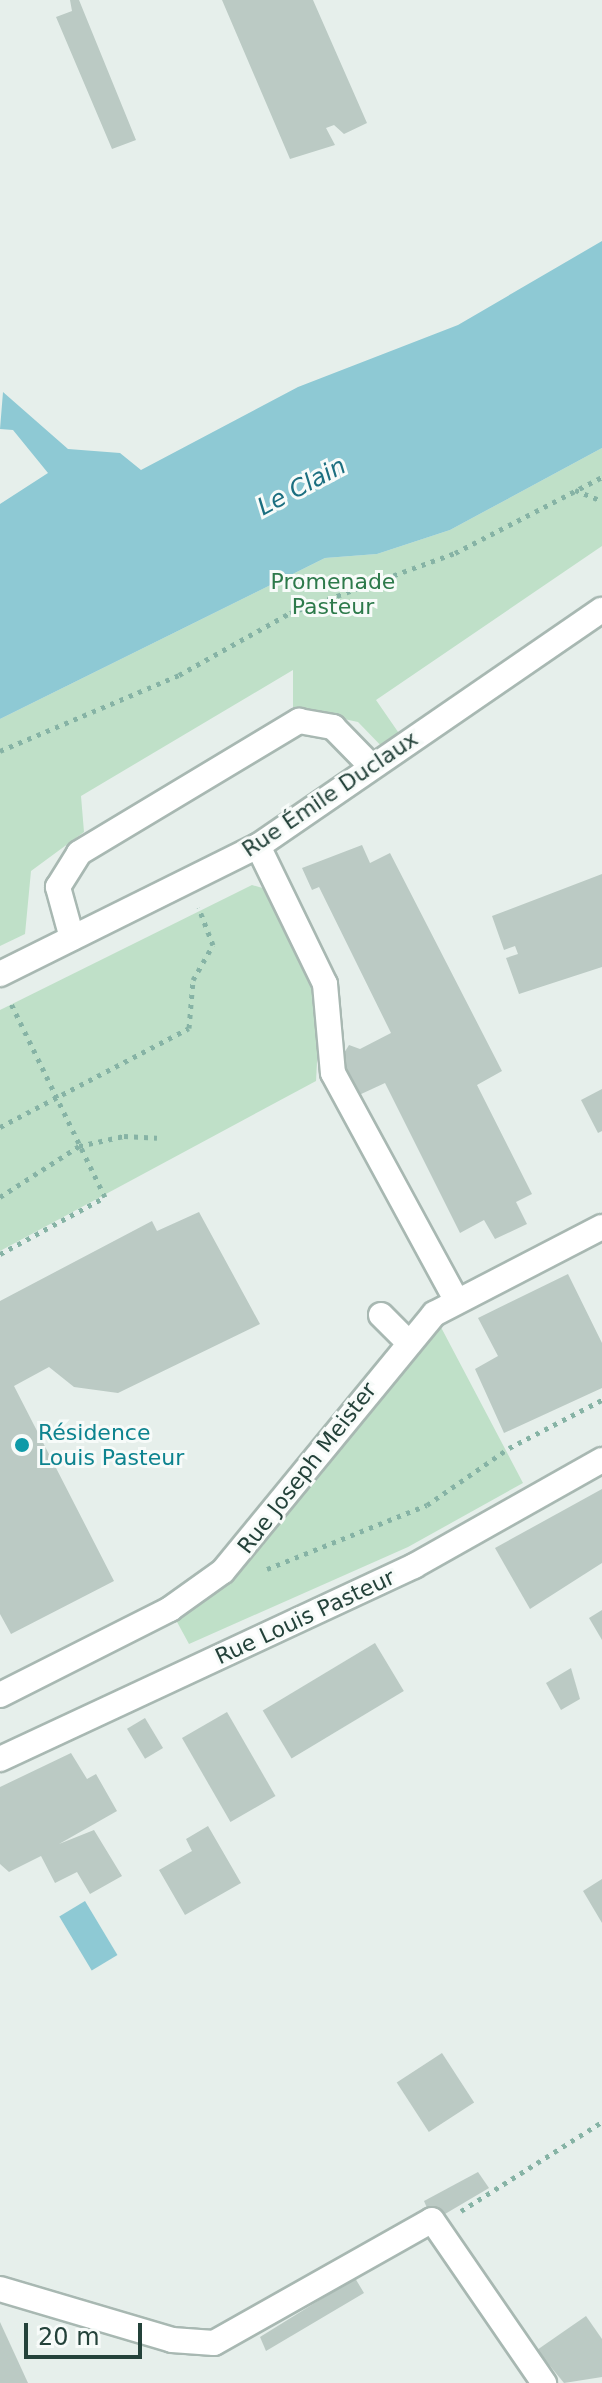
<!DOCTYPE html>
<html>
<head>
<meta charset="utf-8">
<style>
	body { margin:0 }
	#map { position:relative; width:602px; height:2383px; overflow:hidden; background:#e6efeb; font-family:"DejaVu Sans",sans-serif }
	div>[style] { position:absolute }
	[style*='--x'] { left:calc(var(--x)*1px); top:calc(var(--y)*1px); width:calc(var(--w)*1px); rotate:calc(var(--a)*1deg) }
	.green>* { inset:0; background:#bfe0c8 }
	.water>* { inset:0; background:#8ec9d4; transform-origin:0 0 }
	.building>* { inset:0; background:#bbcac4; transform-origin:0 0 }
	.path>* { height:5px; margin-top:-2.5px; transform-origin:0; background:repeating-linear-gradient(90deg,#86b3a5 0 4px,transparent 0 10px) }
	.roads { filter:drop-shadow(2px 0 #a8b8b2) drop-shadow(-2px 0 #a8b8b2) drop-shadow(0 2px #a8b8b2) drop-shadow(0 -2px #a8b8b2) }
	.service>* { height:24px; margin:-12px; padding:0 12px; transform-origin:12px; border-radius:12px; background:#fff }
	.minor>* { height:24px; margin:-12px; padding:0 12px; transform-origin:12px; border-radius:12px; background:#fff }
	.dots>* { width:22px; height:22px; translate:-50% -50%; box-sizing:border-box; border:4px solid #f7fbf9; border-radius:50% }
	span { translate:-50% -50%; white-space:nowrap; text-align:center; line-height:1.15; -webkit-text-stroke:6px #f7fbf9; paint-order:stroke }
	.park-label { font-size:22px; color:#2d7a4b }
	.street-label { font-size:22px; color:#24423a }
	.culture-label { font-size:22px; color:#0d838f }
	.left { translate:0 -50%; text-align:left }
	.water-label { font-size:24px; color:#1c6f80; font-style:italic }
	.scale { position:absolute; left:24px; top:2323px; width:118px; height:36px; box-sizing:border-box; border:4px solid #24423a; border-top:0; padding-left:10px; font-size:24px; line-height:28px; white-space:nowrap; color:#24423a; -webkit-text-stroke:6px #f7fbf9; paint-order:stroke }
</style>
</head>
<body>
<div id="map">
	<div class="green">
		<div style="clip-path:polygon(602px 448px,602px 546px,376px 700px,405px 742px,389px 754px,358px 722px,293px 708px,293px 670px,81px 796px,84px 832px,31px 871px,25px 934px,0 946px,0 719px,325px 558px,377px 554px,450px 530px)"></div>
		<div style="clip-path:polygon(252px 885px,266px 889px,320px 1006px,316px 1081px,0 1251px,0 1010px)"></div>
		<div style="clip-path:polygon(434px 1314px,523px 1483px,408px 1547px,189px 1644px,170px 1609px,223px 1571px)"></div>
	</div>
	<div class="water">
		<div style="clip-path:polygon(602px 241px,602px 448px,450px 530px,377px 554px,325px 558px,0 719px,0 504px,48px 473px,13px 430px,0 429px,3px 392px,68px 449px,120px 453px,141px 470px,298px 387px,458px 325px)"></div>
		<div style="left:85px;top:1901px;width:63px;height:30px;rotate:59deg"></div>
	</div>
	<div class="building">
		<div style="clip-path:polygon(70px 0,79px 0,136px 140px,112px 149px,56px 17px,72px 11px)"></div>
		<div style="clip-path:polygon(222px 0,313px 0,367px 123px,344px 134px,334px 125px,326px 128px,335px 145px,290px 159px)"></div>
		<div style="clip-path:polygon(362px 845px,370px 863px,390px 853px,502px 1071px,477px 1085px,532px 1194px,516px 1202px,527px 1224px,495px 1239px,484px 1220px,460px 1233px,385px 1083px,359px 1095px,341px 1058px,349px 1045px,360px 1049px,391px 1033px,319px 887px,312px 890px,302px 868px)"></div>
		<div style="clip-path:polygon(602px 874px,602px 967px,519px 994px,506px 958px,518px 954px,515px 946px,504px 950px,492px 916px)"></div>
		<div style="clip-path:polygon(602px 1089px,602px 1131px,598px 1133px,581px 1100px)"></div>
		<div style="clip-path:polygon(199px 1212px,260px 1324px,118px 1393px,74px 1387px,49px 1367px,14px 1386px,114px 1581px,11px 1634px,0 1614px,0 1301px,152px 1221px,157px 1231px)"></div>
		<div style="clip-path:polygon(568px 1274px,602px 1343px,602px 1388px,504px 1433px,475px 1369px,498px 1356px,478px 1318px)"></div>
		<div style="clip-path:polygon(602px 1489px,602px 1563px,530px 1609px,495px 1548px)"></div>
		<div style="clip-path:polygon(602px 1610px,602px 1640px,589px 1618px)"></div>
		<div style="left:375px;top:1643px;width:56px;height:131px;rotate:59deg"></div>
		<div style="clip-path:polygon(571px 1668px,580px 1699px,561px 1710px,546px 1683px)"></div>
		<div style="left:227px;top:1712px;width:97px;height:52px;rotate:60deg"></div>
		<div style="left:145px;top:1718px;width:35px;height:21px;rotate:59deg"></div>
		<div style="clip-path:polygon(71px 1753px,87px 1779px,96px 1774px,117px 1811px,59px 1844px,94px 1830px,122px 1876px,90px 1894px,77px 1872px,55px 1883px,41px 1856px,9px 1872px,0 1864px,0 1787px)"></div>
		<div style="clip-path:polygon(208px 1826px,241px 1883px,185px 1915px,159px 1870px,192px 1851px,186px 1839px)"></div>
		<div style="clip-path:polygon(602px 1879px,602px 1923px,583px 1891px)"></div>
		<div style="left:442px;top:2053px;width:59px;height:54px;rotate:57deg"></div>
		<div style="clip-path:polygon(478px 2172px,489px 2188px,445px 2214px,428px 2210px,424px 2201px)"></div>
		<div style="clip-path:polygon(355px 2278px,364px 2293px,266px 2351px,260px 2337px)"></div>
		<div style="clip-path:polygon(586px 2316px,602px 2339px,602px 2377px,564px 2383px,537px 2350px)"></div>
		<div style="clip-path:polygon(0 2322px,28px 2383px,0 2383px)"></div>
	</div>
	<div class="path">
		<div style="--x:575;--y:490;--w:29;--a:22"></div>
		<div style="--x:0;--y:751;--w:194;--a:-23"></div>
		<div style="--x:179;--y:675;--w:127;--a:-29.2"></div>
		<div style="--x:290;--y:613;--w:176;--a:-20"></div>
		<div style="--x:455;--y:553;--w:165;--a:-27.3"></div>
		<div style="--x:0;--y:1127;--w:213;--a:-27.6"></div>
		<div style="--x:189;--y:1028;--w:48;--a:-85.2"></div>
		<div style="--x:193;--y:980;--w:40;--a:-60.3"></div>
		<div style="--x:213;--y:945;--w:40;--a:-111"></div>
		<div style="--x:0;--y:1197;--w:94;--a:-32.8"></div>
		<div style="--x:79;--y:1146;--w:46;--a:-12.5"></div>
		<div style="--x:124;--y:1136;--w:33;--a:3"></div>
		<div style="--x:0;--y:1254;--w:119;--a:-28.5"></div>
		<div style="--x:105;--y:1197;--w:218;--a:-115.9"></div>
		<div style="--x:267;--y:1569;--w:172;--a:-21.8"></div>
		<div style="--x:427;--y:1505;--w:100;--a:-34.8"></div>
		<div style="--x:509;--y:1448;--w:105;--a:-27.3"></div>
		<div style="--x:461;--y:2211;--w:167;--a:-32.3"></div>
	</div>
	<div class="roads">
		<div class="service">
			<div style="--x:258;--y:846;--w:153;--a:64.1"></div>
			<div style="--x:325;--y:984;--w:89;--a:84.9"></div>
			<div style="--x:333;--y:1073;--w:260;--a:61.5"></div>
			<div style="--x:72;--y:938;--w:53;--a:-105.4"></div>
			<div style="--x:58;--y:887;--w:40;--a:-58"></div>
			<div style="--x:79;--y:853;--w:257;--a:-31"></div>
			<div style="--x:299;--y:721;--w:35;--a:10"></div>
			<div style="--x:333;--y:727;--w:54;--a:45.7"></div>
			<div style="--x:381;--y:1315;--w:38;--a:45"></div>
		</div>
		<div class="minor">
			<div style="--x:0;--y:974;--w:288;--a:-26.4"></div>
			<div style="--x:258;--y:846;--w:417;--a:-34.5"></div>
			<div style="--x:0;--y:1695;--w:191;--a:-26.8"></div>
			<div style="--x:170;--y:1609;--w:65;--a:-35.6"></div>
			<div style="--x:223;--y:1571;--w:333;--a:-50.6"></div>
			<div style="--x:434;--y:1314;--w:189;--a:-27.4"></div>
			<div style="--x:0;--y:1759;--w:457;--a:-25"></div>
			<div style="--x:414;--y:1566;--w:216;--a:-29.4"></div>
			<div style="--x:0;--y:2289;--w:179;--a:16.5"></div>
			<div style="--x:172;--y:2340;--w:42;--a:4.1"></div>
			<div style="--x:214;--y:2343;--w:250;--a:-29.4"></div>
			<div style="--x:432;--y:2220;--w:198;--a:55.5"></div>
		</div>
	</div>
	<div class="dots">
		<div style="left:22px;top:1445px;background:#0f9aa8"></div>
	</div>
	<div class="park-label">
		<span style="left:333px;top:594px">Promenade<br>Pasteur</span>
	</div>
	<div class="street-label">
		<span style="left:330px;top:794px;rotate:-34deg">Rue Émile Duclaux</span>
		<span style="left:307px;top:1468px;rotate:-52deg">Rue Joseph Meister</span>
		<span style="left:305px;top:1617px;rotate:-25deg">Rue Louis Pasteur</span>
	</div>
	<div class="culture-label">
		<span class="left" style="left:38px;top:1445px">Résidence<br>Louis Pasteur</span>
	</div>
	<div class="water-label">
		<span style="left:302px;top:487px;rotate:-28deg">Le Clain</span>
	</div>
	<div class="scale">20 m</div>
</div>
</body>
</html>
